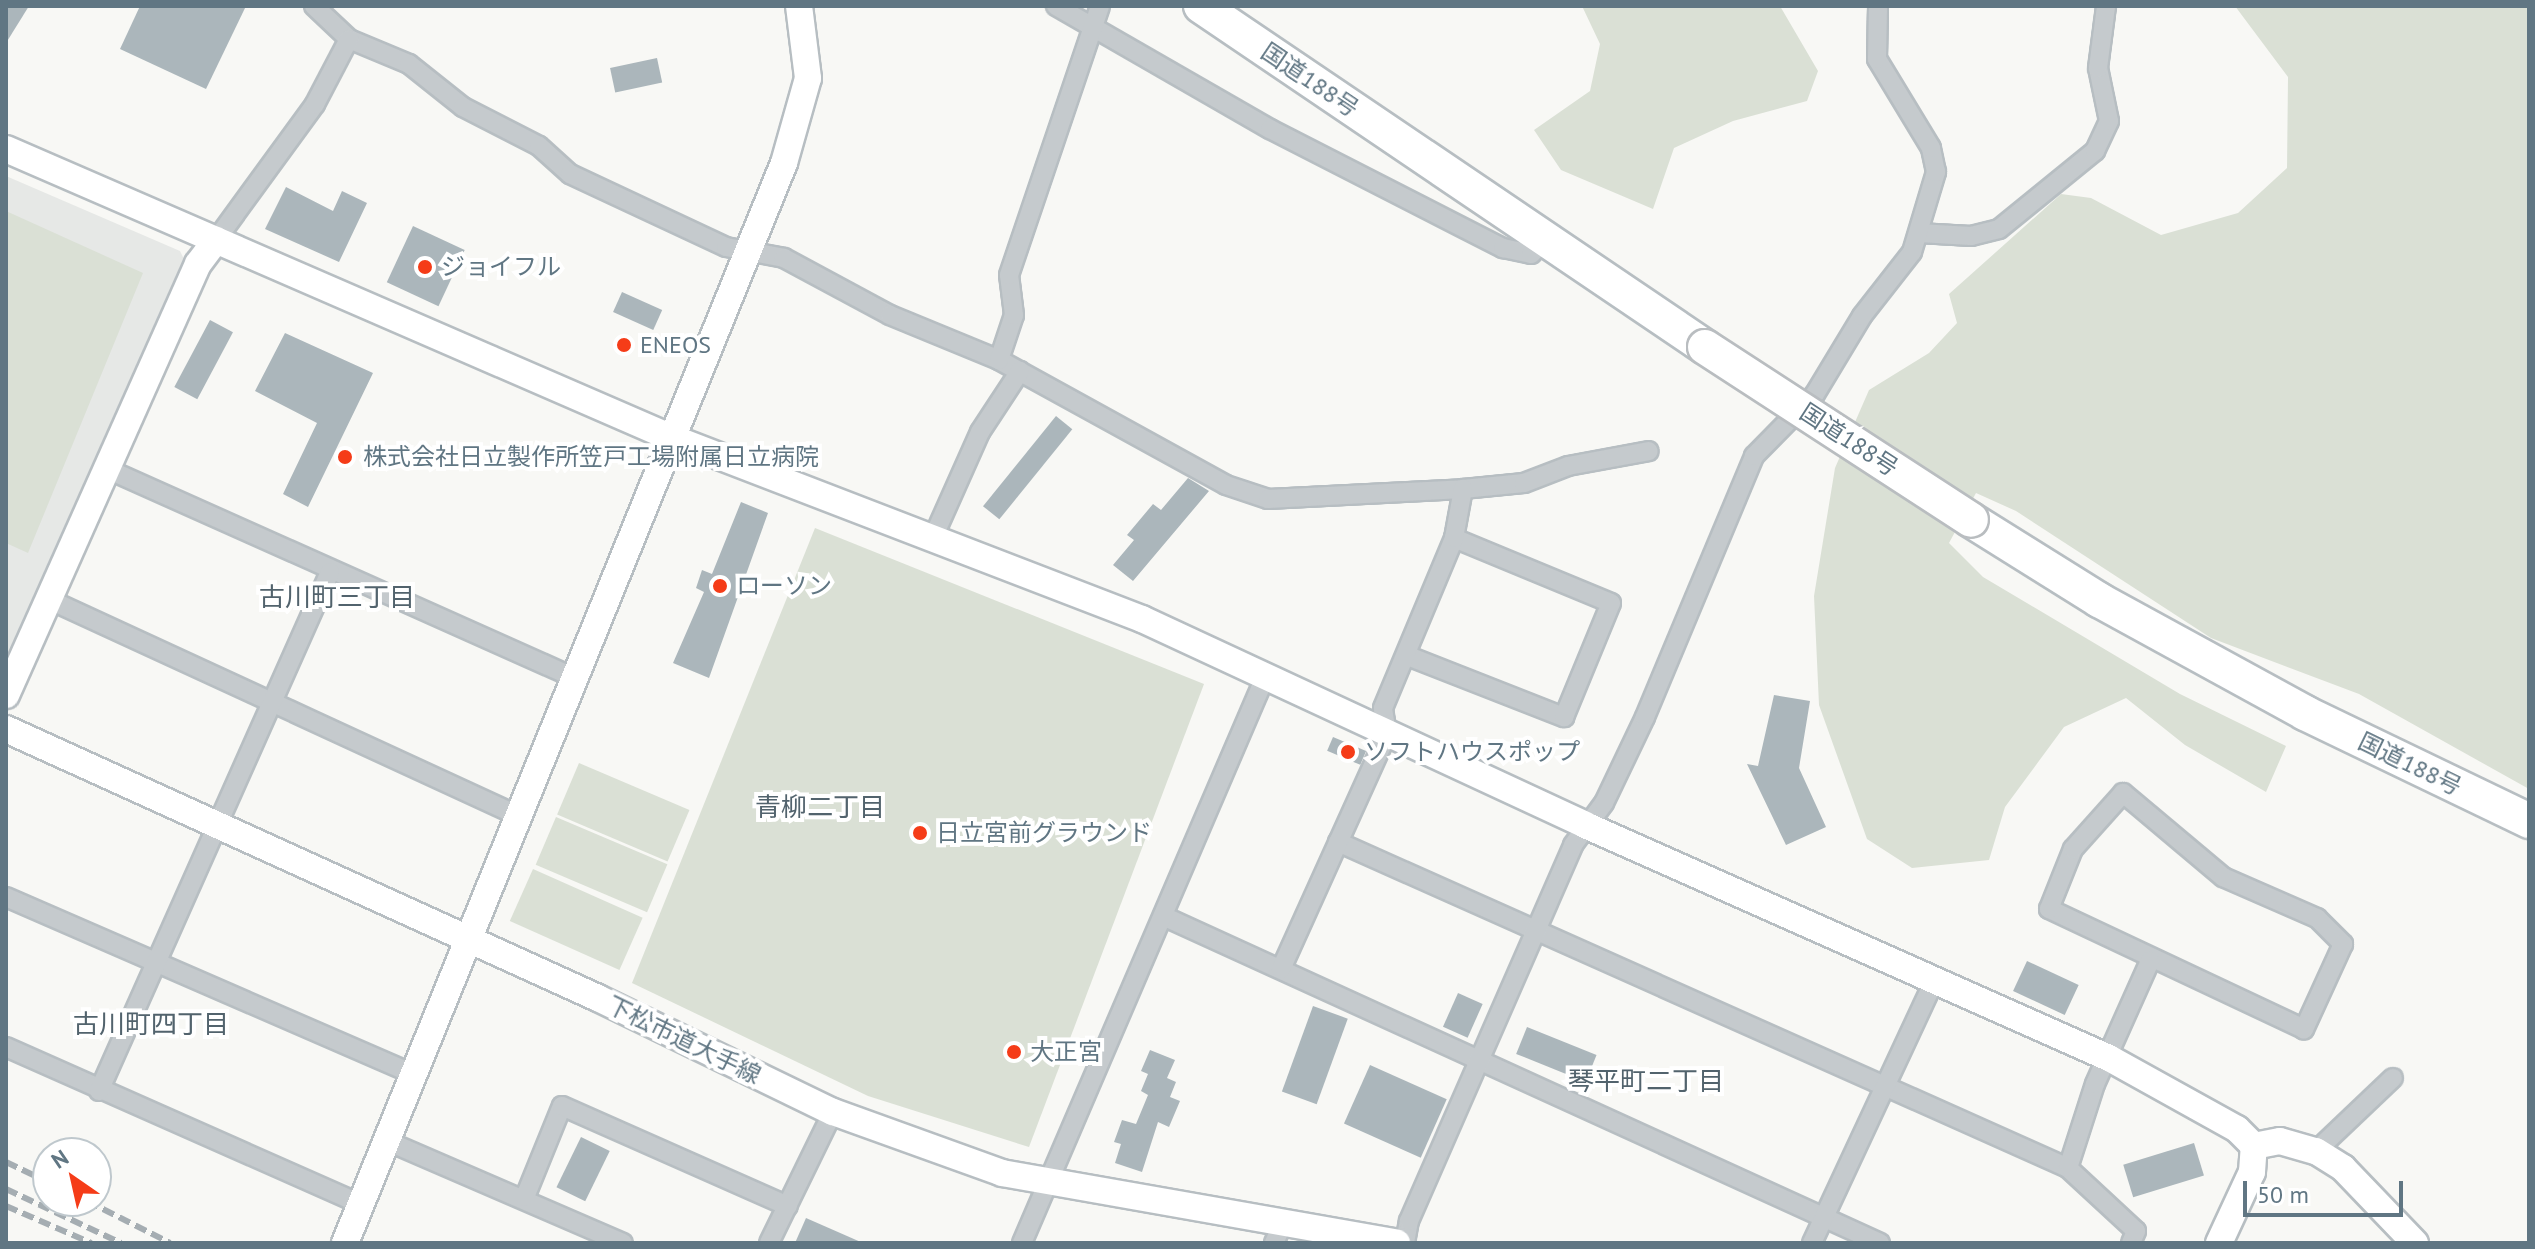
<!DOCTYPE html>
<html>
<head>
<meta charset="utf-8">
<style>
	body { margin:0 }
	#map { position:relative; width:2535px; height:1249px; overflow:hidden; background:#f8f8f5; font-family:"PT Sans","Noto Sans JP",sans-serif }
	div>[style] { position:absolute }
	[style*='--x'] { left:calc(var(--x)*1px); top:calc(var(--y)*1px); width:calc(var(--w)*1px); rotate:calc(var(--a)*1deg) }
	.built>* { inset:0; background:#e6e8e6 }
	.green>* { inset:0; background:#dae0d5; transform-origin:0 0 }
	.building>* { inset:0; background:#abb6bb; transform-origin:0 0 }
	.roads { filter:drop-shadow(2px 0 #b7bec2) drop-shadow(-2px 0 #b7bec2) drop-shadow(0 2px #b7bec2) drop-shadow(0 -2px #b7bec2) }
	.street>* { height:18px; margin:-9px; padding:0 9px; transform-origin:9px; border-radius:9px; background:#c5cacd }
	.secondary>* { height:26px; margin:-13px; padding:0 13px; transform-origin:13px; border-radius:13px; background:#fff }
	.highway>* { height:34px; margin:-17px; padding:0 17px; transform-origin:17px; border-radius:17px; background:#fff }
	.rail>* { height:6px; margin-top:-3px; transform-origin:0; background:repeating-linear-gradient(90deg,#a5adb2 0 12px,transparent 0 18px) }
	.bridges { filter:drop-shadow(2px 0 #b9bdc0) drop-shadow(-2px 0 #b9bdc0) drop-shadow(0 2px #b9bdc0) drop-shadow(0 -2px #b9bdc0) }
	.highway-bridge>* { height:34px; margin:-17px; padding:0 17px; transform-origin:17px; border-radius:17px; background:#fff }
	.dots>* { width:22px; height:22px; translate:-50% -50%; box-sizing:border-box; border:4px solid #fff; border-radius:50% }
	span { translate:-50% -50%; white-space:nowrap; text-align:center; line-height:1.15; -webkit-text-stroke:8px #fff; paint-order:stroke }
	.street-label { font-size:24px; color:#607683 }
	.poi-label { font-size:24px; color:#607683 }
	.left { translate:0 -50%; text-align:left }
	.neighbourhood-label { font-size:26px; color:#52636d }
	.frame { position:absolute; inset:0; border:8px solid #607683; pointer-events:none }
	.north { position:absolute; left:32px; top:1137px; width:80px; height:80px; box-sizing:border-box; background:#fff; border:2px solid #bfc8cd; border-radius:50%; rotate:326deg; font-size:22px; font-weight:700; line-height:32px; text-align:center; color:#607683 }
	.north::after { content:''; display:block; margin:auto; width:28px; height:36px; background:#f53c18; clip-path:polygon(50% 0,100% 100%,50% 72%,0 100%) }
	.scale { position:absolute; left:2243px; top:1181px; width:160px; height:36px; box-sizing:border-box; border:4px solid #607683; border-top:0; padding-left:10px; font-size:24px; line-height:28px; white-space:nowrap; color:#607683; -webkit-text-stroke:6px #fff; paint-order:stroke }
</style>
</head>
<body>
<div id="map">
	<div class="built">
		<div style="clip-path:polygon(6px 176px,180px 251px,185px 261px,6px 660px)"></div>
	</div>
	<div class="green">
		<div style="clip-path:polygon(1582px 6px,1780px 6px,1818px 71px,1807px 101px,1733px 121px,1674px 148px,1653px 209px,1561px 170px,1534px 130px,1590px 91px,1600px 44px)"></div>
		<div style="clip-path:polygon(2235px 6px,2529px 6px,2529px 789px,2359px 694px,2211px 638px,2016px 511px,1976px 493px,1949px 543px,1983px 577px,2180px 694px,2286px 746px,2266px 792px,2185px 745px,2126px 698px,2064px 727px,2005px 807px,1989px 860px,1912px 868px,1867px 839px,1819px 705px,1814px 596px,1835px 468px,1869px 390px,1929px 353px,1957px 323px,1949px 294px,2061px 194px,2091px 198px,2161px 235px,2238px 213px,2287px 168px,2288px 77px)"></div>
		<div style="clip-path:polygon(6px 211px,143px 273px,28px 553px,6px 543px)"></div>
		<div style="clip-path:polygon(815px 528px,1204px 684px,1029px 1147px,868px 1096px,632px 983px)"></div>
		<div style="left:579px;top:763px;width:120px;height:56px;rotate:23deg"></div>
		<div style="left:556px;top:817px;width:121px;height:52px;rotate:23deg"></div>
		<div style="left:533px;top:869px;width:120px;height:57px;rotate:24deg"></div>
	</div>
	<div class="building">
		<div style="clip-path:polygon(6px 6px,29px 6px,6px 43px)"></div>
		<div style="clip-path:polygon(140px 6px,246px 6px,206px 89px,120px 49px)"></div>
		<div style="left:657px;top:58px;width:25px;height:48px;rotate:78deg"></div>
		<div style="clip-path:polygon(286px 187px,333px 211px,342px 191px,367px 203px,339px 262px,265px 229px)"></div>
		<div style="left:413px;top:226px;width:57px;height:62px;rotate:25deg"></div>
		<div style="left:622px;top:292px;width:44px;height:22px;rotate:24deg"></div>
		<div style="left:210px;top:320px;width:26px;height:76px;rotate:28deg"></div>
		<div style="clip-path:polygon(285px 333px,373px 373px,308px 507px,283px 494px,317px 423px,255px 391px)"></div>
		<div style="left:1056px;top:416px;width:21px;height:116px;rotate:39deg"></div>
		<div style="clip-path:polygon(1188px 478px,1209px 491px,1133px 581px,1113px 565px,1134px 540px,1127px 535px,1153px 504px,1161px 510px)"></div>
		<div style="clip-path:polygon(741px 502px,768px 513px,709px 678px,673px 663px,704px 592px,696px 588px,702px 570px,712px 574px)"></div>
		<div style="clip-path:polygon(1774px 695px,1810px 701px,1799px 768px,1826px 827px,1786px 845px,1747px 764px,1758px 766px)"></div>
		<div style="left:1333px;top:737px;width:36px;height:15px;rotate:23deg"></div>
		<div style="left:2027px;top:961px;width:57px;height:33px;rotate:25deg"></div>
		<div style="left:1458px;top:993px;width:27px;height:37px;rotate:24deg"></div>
		<div style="left:1313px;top:1006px;width:37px;height:91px;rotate:20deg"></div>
		<div style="left:1527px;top:1027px;width:75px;height:29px;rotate:22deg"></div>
		<div style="clip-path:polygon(1150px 1050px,1175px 1060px,1167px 1078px,1176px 1082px,1170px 1097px,1180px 1101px,1169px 1127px,1158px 1122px,1142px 1172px,1115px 1163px,1121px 1144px,1114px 1142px,1122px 1120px,1136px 1124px,1148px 1095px,1141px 1091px,1148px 1074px,1141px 1071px)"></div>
		<div style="left:1370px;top:1065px;width:84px;height:64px;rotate:24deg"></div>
		<div style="left:581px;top:1137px;width:32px;height:56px;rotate:26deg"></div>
		<div style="left:2194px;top:1143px;width:34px;height:74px;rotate:73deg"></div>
		<div style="clip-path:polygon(806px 1218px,863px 1243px,795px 1243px)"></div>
	</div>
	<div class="roads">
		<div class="street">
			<div style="--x:314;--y:6;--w:48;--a:43.3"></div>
			<div style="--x:349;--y:39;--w:65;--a:22.6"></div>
			<div style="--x:409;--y:64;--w:69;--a:38.5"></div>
			<div style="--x:463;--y:107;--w:85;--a:27.2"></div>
			<div style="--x:539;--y:146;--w:42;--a:42.1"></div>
			<div style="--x:570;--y:174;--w:172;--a:25.1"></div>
			<div style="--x:726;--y:247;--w:59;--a:10.7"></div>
			<div style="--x:784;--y:258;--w:120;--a:28.3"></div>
			<div style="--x:890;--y:315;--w:118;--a:22.4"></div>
			<div style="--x:999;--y:360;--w:259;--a:28.8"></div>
			<div style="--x:1226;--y:485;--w:44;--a:18.4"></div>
			<div style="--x:1268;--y:499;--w:195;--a:-2.9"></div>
			<div style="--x:1463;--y:489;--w:61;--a:-5.6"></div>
			<div style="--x:1524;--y:483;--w:47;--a:-21.1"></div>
			<div style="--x:1568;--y:466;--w:82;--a:-10.5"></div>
			<div style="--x:1056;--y:6;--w:247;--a:29.9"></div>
			<div style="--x:1270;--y:129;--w:262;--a:27.1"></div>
			<div style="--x:1503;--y:248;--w:29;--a:12"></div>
			<div style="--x:1531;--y:254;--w:19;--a:-43"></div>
			<div style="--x:1919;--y:233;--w:52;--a:3.3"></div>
			<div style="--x:1971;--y:236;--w:29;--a:-14"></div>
			<div style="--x:1999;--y:229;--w:124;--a:-39.1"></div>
			<div style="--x:2095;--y:151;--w:33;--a:-65"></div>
			<div style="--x:2109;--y:121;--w:54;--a:-101.7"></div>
			<div style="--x:2098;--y:68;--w:63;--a:-82.6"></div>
			<div style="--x:216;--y:240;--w:168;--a:-53.9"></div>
			<div style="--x:315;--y:104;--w:73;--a:-62.4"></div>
			<div style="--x:999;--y:360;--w:47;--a:-71.6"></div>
			<div style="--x:1014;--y:315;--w:40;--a:-97.1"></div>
			<div style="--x:1009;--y:275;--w:284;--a:-71.3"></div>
			<div style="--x:105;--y:468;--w:515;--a:24.08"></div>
			<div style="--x:932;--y:540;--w:118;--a:-66"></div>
			<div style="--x:980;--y:432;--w:73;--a:-56.7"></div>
			<div style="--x:48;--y:599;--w:519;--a:24.74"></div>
			<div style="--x:1408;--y:656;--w:168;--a:21.4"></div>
			<div style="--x:1564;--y:717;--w:123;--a:-67.6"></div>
			<div style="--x:1611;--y:603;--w:170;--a:-157.5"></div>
			<div style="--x:2123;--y:793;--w:131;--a:40"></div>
			<div style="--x:2223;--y:877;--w:103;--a:23.6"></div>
			<div style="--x:2317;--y:918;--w:37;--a:45"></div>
			<div style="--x:2343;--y:944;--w:94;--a:114.6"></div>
			<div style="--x:2304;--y:1029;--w:282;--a:-154.8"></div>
			<div style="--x:2049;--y:909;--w:65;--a:-68.2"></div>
			<div style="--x:2073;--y:849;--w:75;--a:-48.2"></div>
			<div style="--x:1338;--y:842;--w:799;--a:24.06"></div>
			<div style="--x:6;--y:897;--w:444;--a:23.5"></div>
			<div style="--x:1163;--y:916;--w:788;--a:24.52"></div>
			<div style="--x:1281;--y:969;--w:258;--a:-65.7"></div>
			<div style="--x:1387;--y:734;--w:26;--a:-99"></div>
			<div style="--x:1383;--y:708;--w:184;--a:-67.3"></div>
			<div style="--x:1454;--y:538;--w:50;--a:-79.6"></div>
			<div style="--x:6;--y:1047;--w:387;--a:23.9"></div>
			<div style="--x:99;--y:1091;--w:568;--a:-66.01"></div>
			<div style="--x:387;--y:1141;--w:257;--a:23.4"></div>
			<div style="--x:2316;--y:1151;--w:106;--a:-43.5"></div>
			<div style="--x:525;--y:1197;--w:98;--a:-67.9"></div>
			<div style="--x:562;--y:1106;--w:247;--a:23.9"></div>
			<div style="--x:769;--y:1243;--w:146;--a:-64"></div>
			<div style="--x:1022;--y:1243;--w:616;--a:-66.76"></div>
			<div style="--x:1274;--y:1243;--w:20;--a:-66"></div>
			<div style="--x:1405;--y:1243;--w:22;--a:-80"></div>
			<div style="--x:1409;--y:1221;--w:410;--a:-66.4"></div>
			<div style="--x:1573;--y:845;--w:52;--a:-53.6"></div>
			<div style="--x:1604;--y:803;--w:95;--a:-64.5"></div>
			<div style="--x:1645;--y:717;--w:283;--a:-67.3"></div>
			<div style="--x:1754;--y:456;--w:87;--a:-45.5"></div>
			<div style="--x:1815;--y:394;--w:91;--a:-58.9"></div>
			<div style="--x:1862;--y:316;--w:81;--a:-52"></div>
			<div style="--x:1912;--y:252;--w:84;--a:-73.3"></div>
			<div style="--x:1936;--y:172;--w:25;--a:-102"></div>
			<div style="--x:1931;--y:148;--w:104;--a:-121.2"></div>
			<div style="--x:1877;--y:59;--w:53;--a:-88.9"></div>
			<div style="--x:1812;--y:1243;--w:291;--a:-65"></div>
			<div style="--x:2131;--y:1243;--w:13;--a:-67"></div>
			<div style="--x:2136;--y:1231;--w:93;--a:-137.2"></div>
			<div style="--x:2068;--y:1168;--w:88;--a:-72.2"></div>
			<div style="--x:2095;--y:1084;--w:135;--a:-65.9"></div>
		</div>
		<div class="secondary">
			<div style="--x:6;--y:149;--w:726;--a:23.46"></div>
			<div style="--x:672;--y:438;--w:504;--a:21.06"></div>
			<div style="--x:1142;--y:619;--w:489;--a:24.9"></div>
			<div style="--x:1585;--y:825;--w:573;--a:23.97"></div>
			<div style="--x:2109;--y:1058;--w:146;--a:29"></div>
			<div style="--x:2237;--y:1129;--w:24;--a:45"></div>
			<div style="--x:6;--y:695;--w:472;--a:-66"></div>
			<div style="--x:198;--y:264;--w:30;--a:-53"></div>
			<div style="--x:6;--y:729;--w:650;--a:24.44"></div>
			<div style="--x:598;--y:998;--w:261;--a:25.9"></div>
			<div style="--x:833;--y:1112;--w:180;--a:19.8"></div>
			<div style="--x:1002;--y:1173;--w:401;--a:10"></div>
			<div style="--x:2254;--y:1146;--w:26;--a:-11"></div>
			<div style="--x:2280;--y:1141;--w:37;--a:16"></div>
			<div style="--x:2316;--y:1151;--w:32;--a:32"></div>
			<div style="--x:2343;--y:1168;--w:104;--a:46.2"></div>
			<div style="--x:345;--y:1243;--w:1166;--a:-67.88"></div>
			<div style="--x:784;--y:163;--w:88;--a:-74.2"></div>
			<div style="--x:808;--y:78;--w:73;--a:-97.1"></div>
			<div style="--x:2219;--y:1243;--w:78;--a:-65.1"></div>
			<div style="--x:2252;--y:1172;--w:26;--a:-86"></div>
		</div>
		<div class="highway">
			<div style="--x:1201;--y:6;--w:609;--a:34.08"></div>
			<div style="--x:1971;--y:520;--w:151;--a:32"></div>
			<div style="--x:2099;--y:600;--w:235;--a:28.7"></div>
			<div style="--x:2305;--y:713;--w:249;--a:25.7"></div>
		</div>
	</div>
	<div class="rail">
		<div style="--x:6;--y:1162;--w:47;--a:25.5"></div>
		<div style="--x:6;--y:1189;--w:127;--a:25.2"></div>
		<div style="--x:87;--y:1201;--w:93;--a:26.8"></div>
		<div style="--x:6;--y:1206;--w:93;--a:23.5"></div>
	</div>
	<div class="bridges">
		<div class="highway-bridge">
			<div style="--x:1705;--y:347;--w:317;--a:33"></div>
		</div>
	</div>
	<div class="dots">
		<div style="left:425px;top:267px;background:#f53c18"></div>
		<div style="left:624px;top:345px;background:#f53c18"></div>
		<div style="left:345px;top:457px;background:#f53c18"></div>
		<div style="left:720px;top:586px;background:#f53c18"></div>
		<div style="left:1348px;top:752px;background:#f53c18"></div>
		<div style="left:920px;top:833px;background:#f53c18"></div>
		<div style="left:1014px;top:1052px;background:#f53c18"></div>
	</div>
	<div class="street-label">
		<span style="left:1310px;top:80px;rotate:34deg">国道188号</span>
		<span style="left:1849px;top:440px;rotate:33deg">国道188号</span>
		<span style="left:2410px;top:764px;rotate:26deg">国道188号</span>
		<span style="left:684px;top:1040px;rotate:26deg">下松市道大手線</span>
	</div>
	<div class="poi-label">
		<span class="left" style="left:441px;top:267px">ジョイフル</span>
		<span class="left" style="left:640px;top:345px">ENEOS</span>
		<span class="left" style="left:363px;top:457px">株式会社日立製作所笠戸工場附属日立病院</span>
		<span class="left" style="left:736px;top:586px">ローソン</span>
		<span class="left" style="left:1364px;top:752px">ソフトハウスポップ</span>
		<span class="left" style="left:936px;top:833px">日立宮前グラウンド</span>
		<span class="left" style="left:1030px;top:1052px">大正宮</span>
	</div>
	<div class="neighbourhood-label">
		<span style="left:337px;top:597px">古川町三丁目</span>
		<span style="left:820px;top:807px">青柳二丁目</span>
		<span style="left:151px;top:1024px">古川町四丁目</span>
		<span style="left:1646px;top:1081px">琴平町二丁目</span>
	</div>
	<div class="frame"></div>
	<div class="north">N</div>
	<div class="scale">50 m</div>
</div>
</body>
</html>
